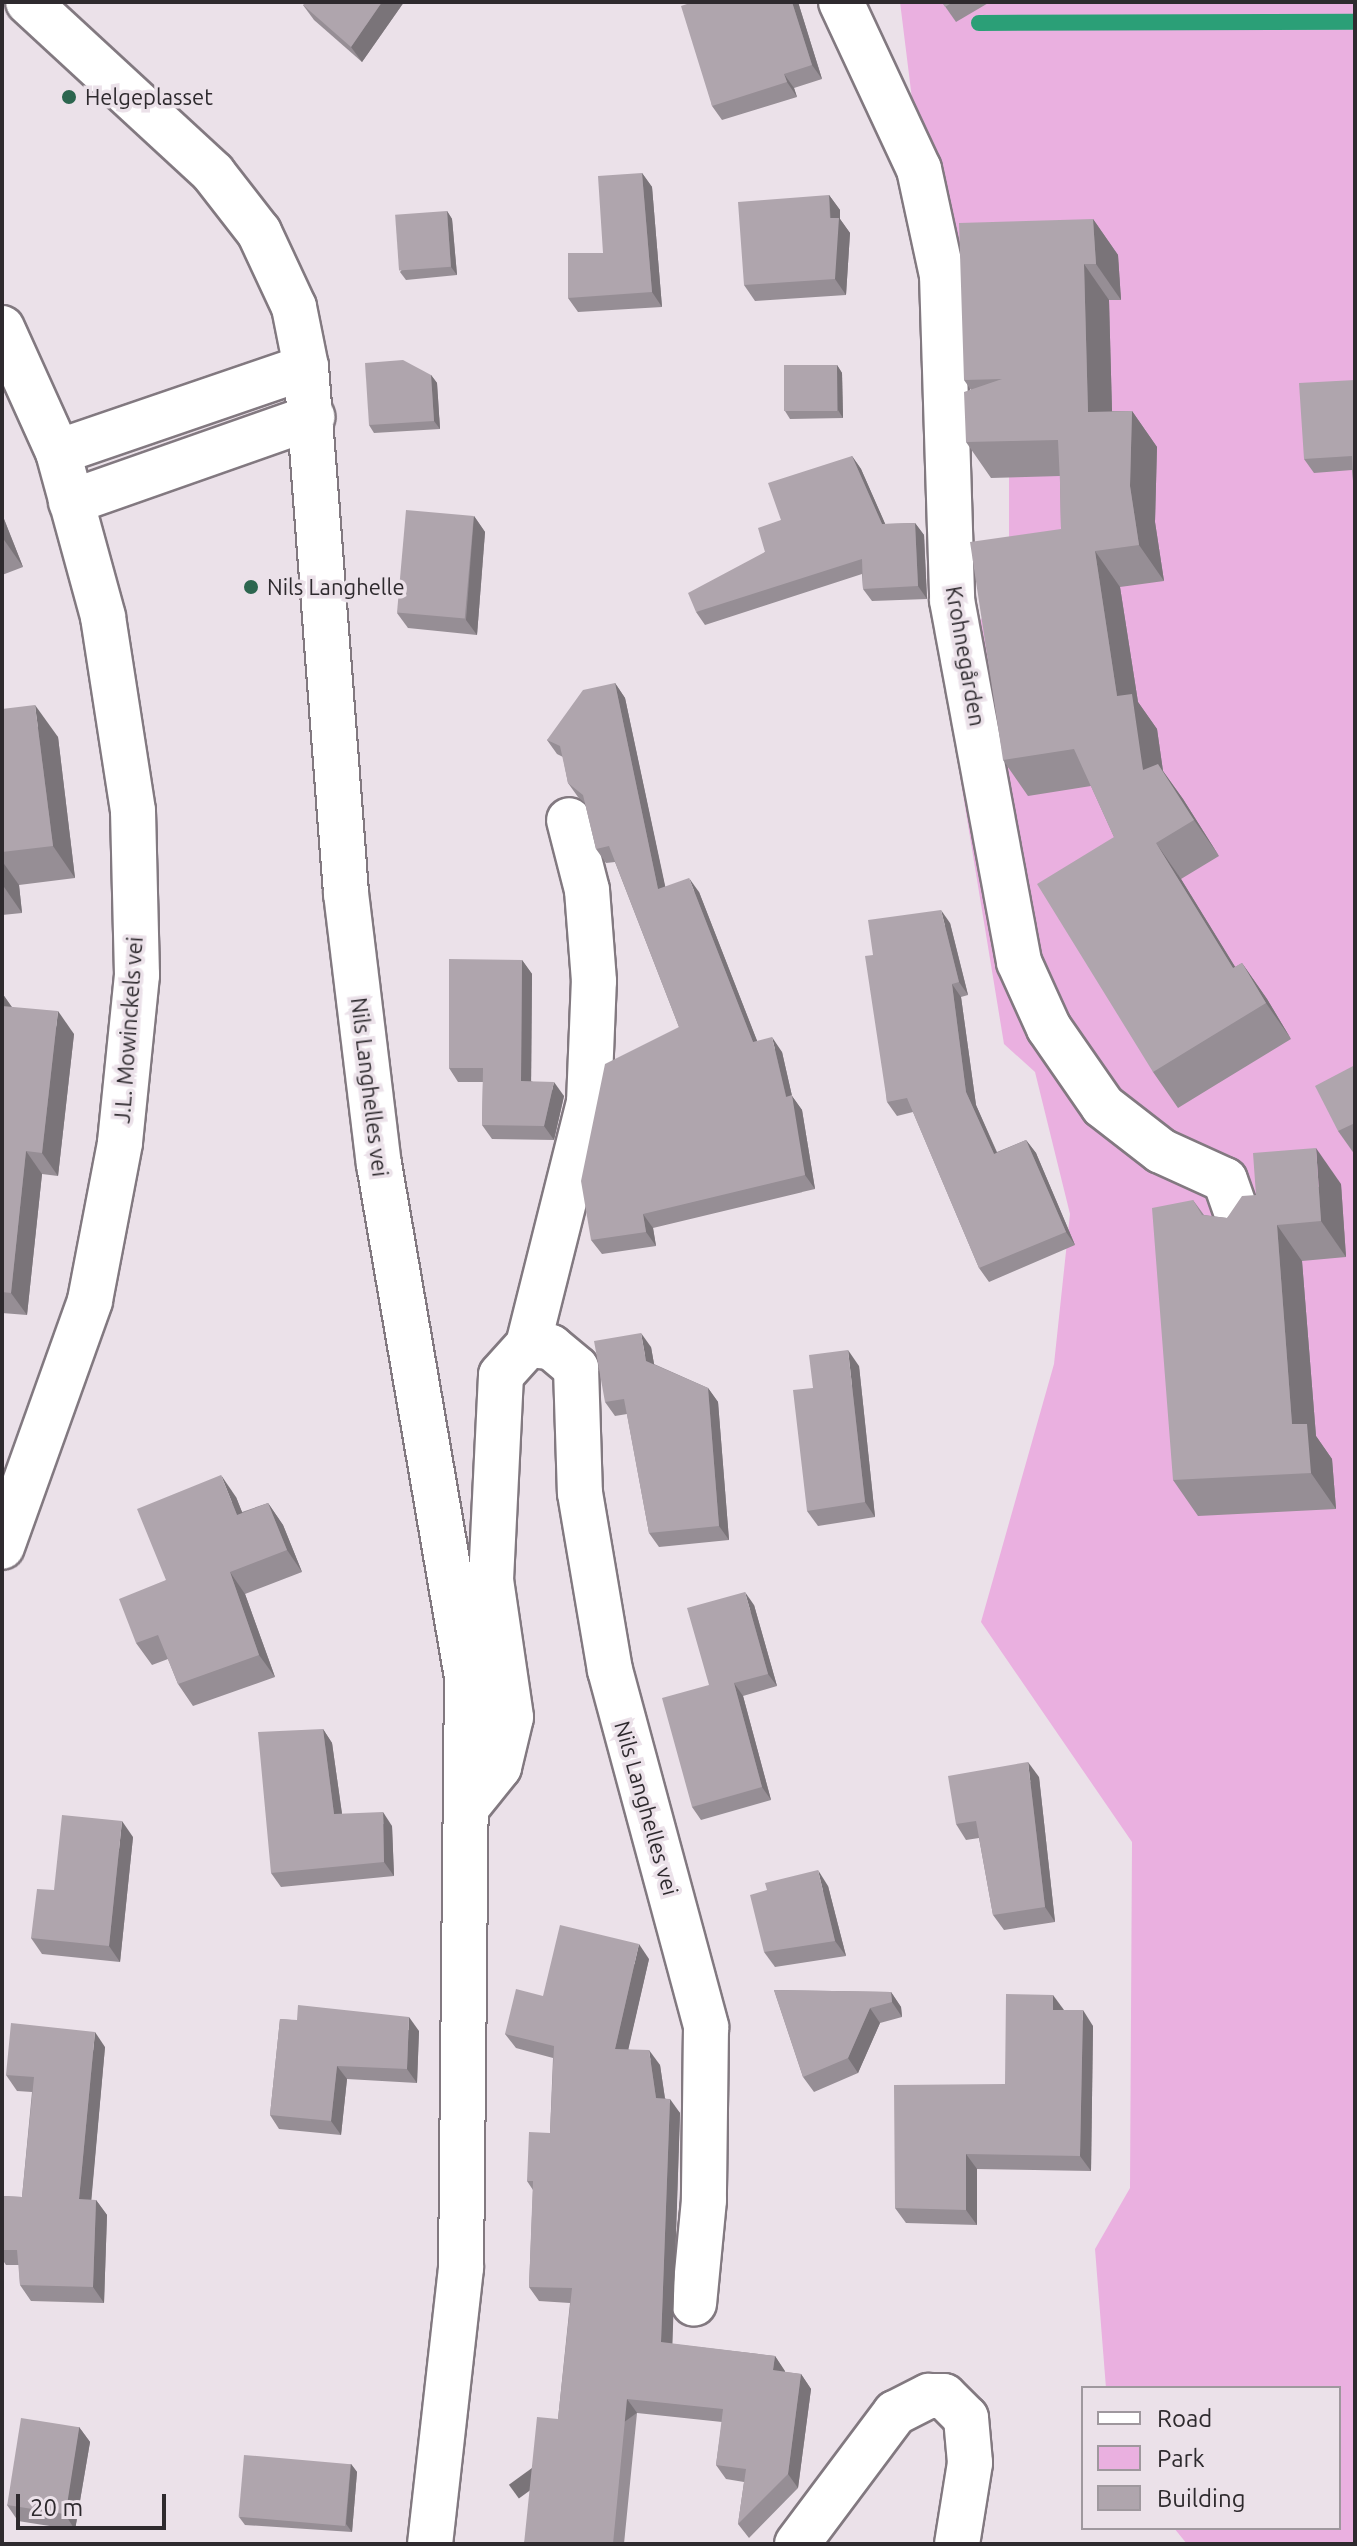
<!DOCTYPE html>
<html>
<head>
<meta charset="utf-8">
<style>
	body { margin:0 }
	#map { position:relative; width:1357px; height:2546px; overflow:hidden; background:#ebe1e9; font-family:Ubuntu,sans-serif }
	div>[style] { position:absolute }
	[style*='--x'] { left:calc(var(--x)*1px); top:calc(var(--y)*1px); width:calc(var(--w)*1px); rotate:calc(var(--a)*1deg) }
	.green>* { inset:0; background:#eab0e0 }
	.stream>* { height:16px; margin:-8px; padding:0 8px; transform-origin:8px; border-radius:8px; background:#2b9f77 }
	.roads { filter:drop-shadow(2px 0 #827980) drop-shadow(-2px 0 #827980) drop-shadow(0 2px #827980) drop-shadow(0 -2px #827980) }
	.street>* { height:44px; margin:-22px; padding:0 22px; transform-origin:22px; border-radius:22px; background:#fff }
	.secondary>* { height:44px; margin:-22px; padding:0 22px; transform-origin:22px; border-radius:22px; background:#fff }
	.wall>* { inset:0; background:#968e95 }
	.shaded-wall>* { inset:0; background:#7a7479; transform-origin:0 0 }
	.building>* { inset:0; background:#afa5ad; transform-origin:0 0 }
	.dots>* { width:22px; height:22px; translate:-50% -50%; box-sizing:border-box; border:4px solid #ebe1e9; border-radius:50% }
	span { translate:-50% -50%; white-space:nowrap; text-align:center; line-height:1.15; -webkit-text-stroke:7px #ebe1e9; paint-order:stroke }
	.poi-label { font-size:22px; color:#2e2a2e }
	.left { translate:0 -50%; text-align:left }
	.street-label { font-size:22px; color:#2e2a2e }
	.frame { position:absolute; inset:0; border:4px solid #2e2a2e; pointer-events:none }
	.legend { position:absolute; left:1081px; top:2386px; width:260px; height:144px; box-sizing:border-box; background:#ebe1e9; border:2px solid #9f989e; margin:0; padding:10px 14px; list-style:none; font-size:24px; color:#2e2a2e }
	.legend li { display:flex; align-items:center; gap:16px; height:40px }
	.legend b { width:40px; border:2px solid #9f989e }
	.scale { position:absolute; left:16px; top:2494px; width:150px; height:36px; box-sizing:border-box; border:4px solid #2e2a2e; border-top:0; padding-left:10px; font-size:24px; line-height:28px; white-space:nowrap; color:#2e2a2e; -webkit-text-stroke:6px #ebe1e9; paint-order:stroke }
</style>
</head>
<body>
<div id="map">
	<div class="green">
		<div style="clip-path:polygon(900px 2px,1355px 2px,1355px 2544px,1187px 2544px,1174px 2528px,1339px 2528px,1339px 2388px,1106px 2388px,1095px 2249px,1130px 2188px,1132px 1842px,981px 1622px,1054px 1364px,1070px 1214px,1035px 1072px,1004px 1044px,945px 685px,944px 655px,1009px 592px,1009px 412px,913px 107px)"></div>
	</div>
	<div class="stream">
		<div style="--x:979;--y:23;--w:376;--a:-0.2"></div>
	</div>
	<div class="roads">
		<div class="street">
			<div style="--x:841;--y:2;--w:184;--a:65"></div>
			<div style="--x:919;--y:169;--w:108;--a:77.8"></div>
			<div style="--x:942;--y:275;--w:325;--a:88.2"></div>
			<div style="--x:952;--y:600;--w:368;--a:79.5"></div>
			<div style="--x:1019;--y:962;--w:72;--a:65.6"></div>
			<div style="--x:1049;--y:1028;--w:95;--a:55.3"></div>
			<div style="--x:1103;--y:1106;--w:73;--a:37.8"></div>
			<div style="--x:1161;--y:1151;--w:70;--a:24.4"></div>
			<div style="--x:1225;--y:1180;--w:54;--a:70.6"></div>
			<div style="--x:306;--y:367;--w:528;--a:85.65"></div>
			<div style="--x:346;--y:893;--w:273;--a:83.1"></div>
			<div style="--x:379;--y:1164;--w:520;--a:80.27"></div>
			<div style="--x:467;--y:1677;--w:591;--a:90.58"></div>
			<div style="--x:461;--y:2268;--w:278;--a:96.4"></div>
			<div style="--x:528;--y:1345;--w:250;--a:-75.9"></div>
			<div style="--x:589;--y:1103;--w:122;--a:-87.7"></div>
			<div style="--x:594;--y:981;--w:91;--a:-94.4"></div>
			<div style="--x:587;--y:890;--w:72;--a:-104.4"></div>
			<div style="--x:471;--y:1802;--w:45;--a:-51.3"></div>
			<div style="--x:499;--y:1767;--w:51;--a:-76.5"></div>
			<div style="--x:511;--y:1717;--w:138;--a:-98.3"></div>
			<div style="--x:491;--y:1580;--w:205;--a:-87.2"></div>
			<div style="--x:501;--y:1375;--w:40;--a:-48"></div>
			<div style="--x:528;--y:1345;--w:23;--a:5"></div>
			<div style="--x:551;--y:1347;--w:33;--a:40"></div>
			<div style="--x:576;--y:1368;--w:125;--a:88.2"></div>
			<div style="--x:580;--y:1493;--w:180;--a:80.4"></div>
			<div style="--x:610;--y:1670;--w:370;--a:74.9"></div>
			<div style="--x:706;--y:2027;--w:173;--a:90.7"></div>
			<div style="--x:704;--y:2200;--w:104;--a:95.5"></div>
			<div style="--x:797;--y:2544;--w:164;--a:-53.2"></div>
			<div style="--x:895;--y:2413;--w:38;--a:-27"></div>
			<div style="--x:929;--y:2396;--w:15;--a:0"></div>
			<div style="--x:944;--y:2396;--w:31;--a:45"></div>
			<div style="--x:966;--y:2418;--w:45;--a:84.9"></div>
			<div style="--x:970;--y:2463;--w:82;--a:99.1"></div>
		</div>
		<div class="secondary">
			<div style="--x:28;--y:2;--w:252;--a:42.7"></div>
			<div style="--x:213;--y:173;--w:75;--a:52.1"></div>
			<div style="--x:259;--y:232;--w:83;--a:65"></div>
			<div style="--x:294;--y:307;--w:61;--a:78.7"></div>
			<div style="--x:306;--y:367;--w:262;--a:161.1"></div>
			<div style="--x:2;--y:328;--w:136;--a:65.7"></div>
			<div style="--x:58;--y:452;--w:171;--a:74.7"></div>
			<div style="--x:103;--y:617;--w:196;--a:81.2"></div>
			<div style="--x:133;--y:811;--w:164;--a:88.6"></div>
			<div style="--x:137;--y:975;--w:169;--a:95.8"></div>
			<div style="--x:120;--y:1143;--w:161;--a:100.8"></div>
			<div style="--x:90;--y:1301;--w:261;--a:109.7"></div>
			<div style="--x:71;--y:502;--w:256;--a:-19.4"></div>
		</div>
	</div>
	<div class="wall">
		<div style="clip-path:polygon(404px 2px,362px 62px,314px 20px,303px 5px)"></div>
		<div style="clip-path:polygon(693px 2px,798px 2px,822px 79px,794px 88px,797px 97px,722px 120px,712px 106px)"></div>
		<div style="clip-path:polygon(942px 2px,990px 2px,956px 22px)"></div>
		<div style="clip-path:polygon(642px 173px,652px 187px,662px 307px,578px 312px,568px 298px,603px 253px)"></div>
		<div style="clip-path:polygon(829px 195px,840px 210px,840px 219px,850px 233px,846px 295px,755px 301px,744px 285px)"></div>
		<div style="clip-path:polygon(447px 211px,452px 219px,457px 275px,406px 280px,400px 272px)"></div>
		<div style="clip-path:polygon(1093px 219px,1118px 255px,1121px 300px,1109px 300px,1112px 411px,1132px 411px,1157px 447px,1155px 522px,1164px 581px,1120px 587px,1138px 702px,1157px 729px,1163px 771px,1183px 799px,1219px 856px,1181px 879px,1235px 967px,1242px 963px,1267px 999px,1291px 1039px,1178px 1108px,1153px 1072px,1114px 837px,1091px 786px,1028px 796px,1003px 760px,1061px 529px,1060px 476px,991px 478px,966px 442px,971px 390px,964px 380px)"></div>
		<div style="clip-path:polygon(837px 365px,842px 373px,843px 418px,790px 419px,785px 411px)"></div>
		<div style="clip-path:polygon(431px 375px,437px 383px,440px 429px,374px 433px,369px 425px)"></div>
		<div style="clip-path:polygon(1355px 380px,1355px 503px,1352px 470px,1314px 473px,1304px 459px)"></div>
		<div style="clip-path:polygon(852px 456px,861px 469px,885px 524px,915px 523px,924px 535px,927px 599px,872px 601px,863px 589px,862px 574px,705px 625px,696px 612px,765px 552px,781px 520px)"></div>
		<div style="clip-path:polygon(2px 514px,23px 567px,2px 575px)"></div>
		<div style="clip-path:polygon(474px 516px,485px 532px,477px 635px,408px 628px,397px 613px)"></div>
		<div style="clip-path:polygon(615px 683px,625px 698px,665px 887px,699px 892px,757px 1041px,782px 1052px,792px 1096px,802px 1110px,815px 1189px,653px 1228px,656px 1246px,602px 1254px,591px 1240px,679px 1027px,615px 862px,606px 863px,596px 849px,585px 803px,578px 797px,568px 783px,563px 757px,557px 754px,547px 740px)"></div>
		<div style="clip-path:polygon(2px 709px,58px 737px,75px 878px,19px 885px,22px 913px,2px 915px)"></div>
		<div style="clip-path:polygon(950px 923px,968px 995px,961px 997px,976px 1105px,997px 1152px,1026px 1140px,1036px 1153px,1075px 1245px,989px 1282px,979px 1268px,913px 1112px,897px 1116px,887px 1102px,873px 955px)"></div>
		<div style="clip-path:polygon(522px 960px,532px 974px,531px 1081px,564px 1096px,554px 1140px,492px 1139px,482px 1125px,483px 1082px,458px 1082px,449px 1068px)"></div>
		<div style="clip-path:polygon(2px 993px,12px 1007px,74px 1034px,58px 1176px,42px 1174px,27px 1315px,2px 1313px)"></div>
		<div style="clip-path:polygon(1355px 1065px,1355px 1155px,1338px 1131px)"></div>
		<div style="clip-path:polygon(1341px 1184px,1346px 1257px,1302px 1261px,1316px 1436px,1332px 1459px,1336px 1509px,1198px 1516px,1173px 1480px,1193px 1200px,1204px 1215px,1227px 1218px,1256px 1195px)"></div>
		<div style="clip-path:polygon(651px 1347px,654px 1364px,708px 1388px,718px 1402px,729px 1540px,659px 1547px,649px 1533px,627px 1414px,615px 1416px,605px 1402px)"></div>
		<div style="clip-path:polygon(859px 1366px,875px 1517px,818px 1526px,807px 1511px)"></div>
		<div style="clip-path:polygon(236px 1497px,242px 1512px,268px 1503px,283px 1525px,302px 1572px,245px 1594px,275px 1677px,193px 1706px,178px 1684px,168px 1659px,152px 1665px,136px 1643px,166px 1580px)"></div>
		<div style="clip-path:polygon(754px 1605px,777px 1686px,743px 1696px,771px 1800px,701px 1820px,692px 1807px,709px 1685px)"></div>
		<div style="clip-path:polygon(323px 1729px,332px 1743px,342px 1814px,392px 1826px,394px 1876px,281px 1887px,271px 1873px)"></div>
		<div style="clip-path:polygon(1039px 1777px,1055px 1922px,1004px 1930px,993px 1915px,979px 1838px,966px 1840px,956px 1824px)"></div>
		<div style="clip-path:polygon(133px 1837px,120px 1962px,42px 1954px,31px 1938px)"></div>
		<div style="clip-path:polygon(828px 1886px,846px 1956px,775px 1967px,764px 1952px)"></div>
		<div style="clip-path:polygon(649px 1959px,628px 2049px,660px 2065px,665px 2098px,680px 2113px,672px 2344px,775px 2356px,785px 2372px,801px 2374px,811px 2389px,798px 2488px,749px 2538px,738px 2524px,744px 2482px,726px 2479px,716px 2465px,722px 2422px,637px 2413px,624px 2544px,524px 2544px,558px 2419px,570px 2303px,539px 2301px,529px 2287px,533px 2190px,527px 2181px,550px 2133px,553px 2058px,516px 2048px,505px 2034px,543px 1996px)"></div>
		<div style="clip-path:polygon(774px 1990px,891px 1992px,901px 2007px,902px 2017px,880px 2023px,858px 2073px,814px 2092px,803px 2077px)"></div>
		<div style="clip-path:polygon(1064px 2010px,1093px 2026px,1091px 2171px,977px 2169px,977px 2225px,906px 2223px,895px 2208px,1005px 2084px)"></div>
		<div style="clip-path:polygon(280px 2019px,419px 2031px,417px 2083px,347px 2079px,341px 2135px,279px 2129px,270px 2115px)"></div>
		<div style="clip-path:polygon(105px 2047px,91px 2200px,96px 2200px,107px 2215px,104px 2303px,31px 2301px,20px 2285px,19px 2265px,6px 2265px,2px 2259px,2px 2196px,22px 2197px,32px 2092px,17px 2091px,6px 2075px)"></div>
		<div style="clip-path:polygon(79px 2427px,90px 2442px,75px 2530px,18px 2521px,7px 2505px)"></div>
		<div style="clip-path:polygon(351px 2464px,357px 2472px,352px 2532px,245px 2525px,239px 2517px)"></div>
	</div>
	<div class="shaded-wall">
		<div style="clip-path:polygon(382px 2px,404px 2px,362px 62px,351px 47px)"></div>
		<div style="clip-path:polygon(792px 2px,798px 2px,822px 79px,812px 65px)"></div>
		<div style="clip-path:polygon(784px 74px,794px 88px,797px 97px,787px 82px)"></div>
		<div style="clip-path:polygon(642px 173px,652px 187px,662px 307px,652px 292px)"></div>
		<div style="clip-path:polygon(829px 195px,840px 210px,840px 219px,850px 233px,846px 295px,835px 279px)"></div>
		<div style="clip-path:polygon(447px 211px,452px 219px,457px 275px,451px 267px)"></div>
		<div style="clip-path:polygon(1093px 219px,1118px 255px,1121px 300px,1096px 264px)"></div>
		<div style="clip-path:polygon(1084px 264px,1109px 300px,1113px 448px,1088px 412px)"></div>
		<div style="clip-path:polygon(837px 365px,842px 373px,843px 418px,838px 410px)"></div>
		<div style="clip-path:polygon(431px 375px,437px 383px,440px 429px,434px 421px)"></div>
		<div style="clip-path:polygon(1132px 411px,1157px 447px,1155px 522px,1164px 581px,1139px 545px,1130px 486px)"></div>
		<div style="clip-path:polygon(852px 456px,861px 469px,891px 537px,882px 524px)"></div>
		<div style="clip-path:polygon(2px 514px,23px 567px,2px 537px)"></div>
		<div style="clip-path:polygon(474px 516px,485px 532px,477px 635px,466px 620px)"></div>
		<div style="clip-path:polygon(915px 523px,924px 535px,927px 599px,918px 586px)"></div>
		<div style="clip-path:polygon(1095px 551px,1120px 587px,1138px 702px,1157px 729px,1163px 771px,1183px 799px,1219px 856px,1194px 820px,1143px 770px,1117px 696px)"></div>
		<div style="clip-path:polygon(615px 683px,625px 698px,669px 904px,658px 889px)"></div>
		<div style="clip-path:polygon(35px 705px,58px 737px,75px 878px,53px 846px)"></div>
		<div style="clip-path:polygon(1156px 843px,1181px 879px,1258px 1004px,1233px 968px)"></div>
		<div style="clip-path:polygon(2px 861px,19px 885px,22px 913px,2px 884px)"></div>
		<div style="clip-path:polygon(689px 878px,699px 892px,763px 1056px,753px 1042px)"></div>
		<div style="clip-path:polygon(941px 910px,950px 923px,968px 995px,959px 982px)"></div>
		<div style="clip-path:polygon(522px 960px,532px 974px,531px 1095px,521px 1081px)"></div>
		<div style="clip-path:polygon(1242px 963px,1267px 999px,1291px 1039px,1266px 1003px)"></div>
		<div style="clip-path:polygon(952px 984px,961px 997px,976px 1105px,1003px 1167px,994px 1154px,966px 1092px)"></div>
		<div style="clip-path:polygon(2px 993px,13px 1009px,2px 1015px)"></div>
		<div style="clip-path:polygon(58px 1011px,74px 1034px,58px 1176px,42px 1153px)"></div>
		<div style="clip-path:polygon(772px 1037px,782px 1052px,792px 1096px,802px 1110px,815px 1189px,805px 1175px)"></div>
		<div style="clip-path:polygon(554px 1082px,564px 1096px,554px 1140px,544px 1126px)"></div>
		<div style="clip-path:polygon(1026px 1140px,1036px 1153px,1075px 1245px,1066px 1232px)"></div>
		<div style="clip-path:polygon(1316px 1148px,1341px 1184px,1346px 1257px,1321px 1221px)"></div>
		<div style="clip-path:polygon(26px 1151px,42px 1174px,27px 1315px,11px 1293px)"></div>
		<div style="clip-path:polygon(643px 1214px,653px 1228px,656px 1246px,646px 1232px)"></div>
		<div style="clip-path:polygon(1277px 1225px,1302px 1261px,1316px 1436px,1332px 1459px,1336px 1509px,1311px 1473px,1292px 1424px)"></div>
		<div style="clip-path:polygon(641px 1333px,651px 1347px,656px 1375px,646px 1361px)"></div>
		<div style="clip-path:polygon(848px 1350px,859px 1366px,875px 1517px,865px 1502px)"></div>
		<div style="clip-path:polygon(708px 1388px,718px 1402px,729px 1540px,719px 1526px)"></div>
		<div style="clip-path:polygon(221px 1475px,236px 1497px,252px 1537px,237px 1515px)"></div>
		<div style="clip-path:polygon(268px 1503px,283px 1525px,302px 1572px,287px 1550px)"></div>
		<div style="clip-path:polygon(230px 1572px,245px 1594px,275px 1677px,259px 1655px)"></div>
		<div style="clip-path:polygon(745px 1592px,754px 1605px,777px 1686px,768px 1674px)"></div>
		<div style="clip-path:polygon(734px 1683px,743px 1696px,771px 1800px,762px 1787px)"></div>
		<div style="clip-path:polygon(323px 1729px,332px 1743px,344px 1828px,334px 1814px)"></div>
		<div style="clip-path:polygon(1028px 1762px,1039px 1777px,1055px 1922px,1045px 1907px)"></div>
		<div style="clip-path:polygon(383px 1812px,392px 1826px,394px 1876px,384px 1862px)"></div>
		<div style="clip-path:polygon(122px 1821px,133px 1837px,120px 1962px,109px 1946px)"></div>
		<div style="clip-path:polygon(818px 1870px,828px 1886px,846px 1956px,835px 1941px)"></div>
		<div style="clip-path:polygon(639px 1944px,649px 1959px,625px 2064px,615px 2049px)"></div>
		<div style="clip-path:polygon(891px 1992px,901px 2007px,902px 2017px,892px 2002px)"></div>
		<div style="clip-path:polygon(1053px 1995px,1064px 2010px,1053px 2010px)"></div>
		<div style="clip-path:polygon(870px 2008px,880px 2023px,858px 2073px,848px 2058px)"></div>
		<div style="clip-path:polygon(1083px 2010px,1093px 2026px,1091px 2171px,1080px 2156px)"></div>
		<div style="clip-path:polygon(409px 2017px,419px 2031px,417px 2083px,407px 2069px)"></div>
		<div style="clip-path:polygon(95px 2032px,105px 2047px,90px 2215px,79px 2199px)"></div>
		<div style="clip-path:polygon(649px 2050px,660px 2065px,667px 2113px,656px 2098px)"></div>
		<div style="clip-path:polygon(337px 2066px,347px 2079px,341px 2135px,331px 2121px)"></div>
		<div style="clip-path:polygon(670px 2099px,680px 2113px,672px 2357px,661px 2342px)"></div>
		<div style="clip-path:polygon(966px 2154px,977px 2169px,977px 2225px,966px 2210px)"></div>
		<div style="clip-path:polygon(96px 2200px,107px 2215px,104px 2303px,93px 2287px)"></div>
		<div style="clip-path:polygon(775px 2356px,785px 2371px,783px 2385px,773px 2370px)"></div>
		<div style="clip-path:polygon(801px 2374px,811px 2389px,798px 2488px,788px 2474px)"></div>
		<div style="left:627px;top:2399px;width:17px;height:146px;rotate:54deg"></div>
		<div style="clip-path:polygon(79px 2427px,90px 2442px,75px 2530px,65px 2514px)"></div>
		<div style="clip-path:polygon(351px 2464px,357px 2472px,352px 2532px,346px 2524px)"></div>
	</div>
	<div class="building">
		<div style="clip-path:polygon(306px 2px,382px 2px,351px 47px,303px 5px)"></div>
		<div style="clip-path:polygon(693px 2px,792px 2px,812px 65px,784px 74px,787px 82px,712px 106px,681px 6px)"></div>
		<div style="clip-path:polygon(942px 2px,953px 2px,945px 7px)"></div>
		<div style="clip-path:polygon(642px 173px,652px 292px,568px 298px,568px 253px,603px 253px,598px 176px)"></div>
		<div style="clip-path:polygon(829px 195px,830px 218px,839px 218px,835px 279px,744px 285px,738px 202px)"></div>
		<div style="left:447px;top:211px;width:56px;height:52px;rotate:86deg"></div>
		<div style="clip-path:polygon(1093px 219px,1096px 264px,1084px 264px,1088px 412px,1132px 411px,1130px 486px,1139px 545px,1095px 551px,1117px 696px,1132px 694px,1143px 770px,1158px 764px,1194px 820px,1156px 843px,1233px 968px,1242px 963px,1266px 1003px,1153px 1072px,1037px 884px,1114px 837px,1074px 749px,1003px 760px,970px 542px,1061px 529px,1060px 482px,1058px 440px,966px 442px,964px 392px,1002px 379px,964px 380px,959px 223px)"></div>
		<div style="clip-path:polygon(403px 360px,431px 375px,434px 421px,369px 425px,365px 363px)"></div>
		<div style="left:784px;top:365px;width:53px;height:46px"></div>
		<div style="clip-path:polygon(1355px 380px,1355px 501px,1354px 501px,1352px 456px,1304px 459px,1299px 383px)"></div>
		<div style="clip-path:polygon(852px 456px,882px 524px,915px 523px,918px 586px,863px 589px,862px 559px,696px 612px,688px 593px,765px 552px,758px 528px,781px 520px,768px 483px)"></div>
		<div style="left:406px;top:510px;width:68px;height:103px;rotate:5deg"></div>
		<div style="clip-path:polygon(615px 683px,658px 889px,689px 878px,753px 1042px,772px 1037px,786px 1097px,792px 1095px,805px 1175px,643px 1214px,646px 1232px,591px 1240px,581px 1181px,605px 1064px,679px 1027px,609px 846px,596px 849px,583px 795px,568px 783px,560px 746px,547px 740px,583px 690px)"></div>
		<div style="clip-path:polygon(35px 705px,53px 846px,2px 852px,2px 709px)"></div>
		<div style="clip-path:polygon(941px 910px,959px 982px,952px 984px,966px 1092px,994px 1154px,1026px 1140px,1066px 1232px,979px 1268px,907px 1098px,887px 1102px,865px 956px,873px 955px,868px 920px)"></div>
		<div style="clip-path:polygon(449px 959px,522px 960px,521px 1081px,554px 1082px,544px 1126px,482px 1125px,483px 1068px,449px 1068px)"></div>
		<div style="clip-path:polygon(2px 1006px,58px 1011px,42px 1153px,26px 1151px,11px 1293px,2px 1292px)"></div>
		<div style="clip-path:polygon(1355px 1065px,1355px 1123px,1338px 1131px,1315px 1086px)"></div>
		<div style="clip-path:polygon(1316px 1148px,1321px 1221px,1277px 1225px,1292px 1424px,1307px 1424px,1311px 1473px,1173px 1480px,1152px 1208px,1193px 1200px,1202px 1215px,1227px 1218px,1242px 1196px,1256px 1195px,1253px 1153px)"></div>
		<div style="clip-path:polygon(641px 1333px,646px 1361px,708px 1388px,719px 1526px,649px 1533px,624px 1399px,605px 1402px,594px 1341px)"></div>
		<div style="clip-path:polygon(848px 1350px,865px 1502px,807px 1511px,793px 1390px,813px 1388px,809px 1355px)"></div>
		<div style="clip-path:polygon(221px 1475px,237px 1515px,268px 1503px,287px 1550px,230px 1572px,259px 1655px,178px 1684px,158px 1635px,136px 1643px,119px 1599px,166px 1580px,137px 1509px)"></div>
		<div style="clip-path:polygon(745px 1592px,768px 1674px,734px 1683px,762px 1787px,692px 1807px,662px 1698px,709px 1685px,687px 1608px)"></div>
		<div style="clip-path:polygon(323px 1729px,334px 1814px,383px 1812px,384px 1862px,271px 1873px,258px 1732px)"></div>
		<div style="clip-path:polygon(1028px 1762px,1045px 1907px,993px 1915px,976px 1821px,956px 1824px,948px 1776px)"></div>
		<div style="clip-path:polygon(62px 1815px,122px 1821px,109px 1946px,31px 1938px,37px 1889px,54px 1890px)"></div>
		<div style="clip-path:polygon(818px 1870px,835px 1941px,764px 1952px,750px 1895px,767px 1890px,765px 1883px)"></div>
		<div style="clip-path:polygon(560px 1925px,639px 1944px,615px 2049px,649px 2050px,656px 2098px,670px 2099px,661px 2342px,775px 2356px,773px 2370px,801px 2374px,788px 2474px,738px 2524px,746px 2469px,716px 2465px,723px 2409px,627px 2399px,613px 2544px,524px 2544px,537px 2417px,558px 2419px,572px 2288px,529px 2287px,533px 2181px,527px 2181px,529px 2132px,550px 2133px,554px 2046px,505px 2034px,516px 1989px,543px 1996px)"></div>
		<div style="clip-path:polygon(774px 1990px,891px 1992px,892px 2002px,870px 2008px,848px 2058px,803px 2077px)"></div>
		<div style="clip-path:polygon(1006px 1994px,1053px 1995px,1053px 2010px,1083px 2010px,1080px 2156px,966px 2154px,966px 2210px,895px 2208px,894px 2085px,1005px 2084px)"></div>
		<div style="clip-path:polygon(298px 2005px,409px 2017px,407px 2069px,337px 2066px,331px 2121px,270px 2115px,280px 2019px,297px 2020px)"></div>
		<div style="clip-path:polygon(11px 2023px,95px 2032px,79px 2199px,96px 2200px,93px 2287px,20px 2285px,17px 2250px,2px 2250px,2px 2196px,22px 2197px,34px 2077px,6px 2075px)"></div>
		<div style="left:21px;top:2418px;width:59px;height:88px;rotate:9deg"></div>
		<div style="left:244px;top:2455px;width:107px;height:62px;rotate:5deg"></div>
	</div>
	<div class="dots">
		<div style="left:69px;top:97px;background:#2c664f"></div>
		<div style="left:251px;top:587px;background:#2c664f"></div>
	</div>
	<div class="poi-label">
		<span class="left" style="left:85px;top:97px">Helgeplasset</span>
		<span class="left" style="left:267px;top:587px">Nils Langhelle</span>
	</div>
	<div class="street-label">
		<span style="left:966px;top:656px;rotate:80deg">Krohnegården</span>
		<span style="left:128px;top:1030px;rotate:-86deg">J.L. Mowinckels vei</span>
		<span style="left:370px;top:1087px;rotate:83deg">Nils Langhelles vei</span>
		<span style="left:647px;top:1808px;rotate:74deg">Nils Langhelles vei</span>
	</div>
	<div class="frame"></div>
	<ul class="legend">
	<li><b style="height:10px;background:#fff"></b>Road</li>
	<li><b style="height:22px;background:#eab0e0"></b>Park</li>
	<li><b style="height:22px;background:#afa5ad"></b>Building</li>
	</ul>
	<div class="scale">20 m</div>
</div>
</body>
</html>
